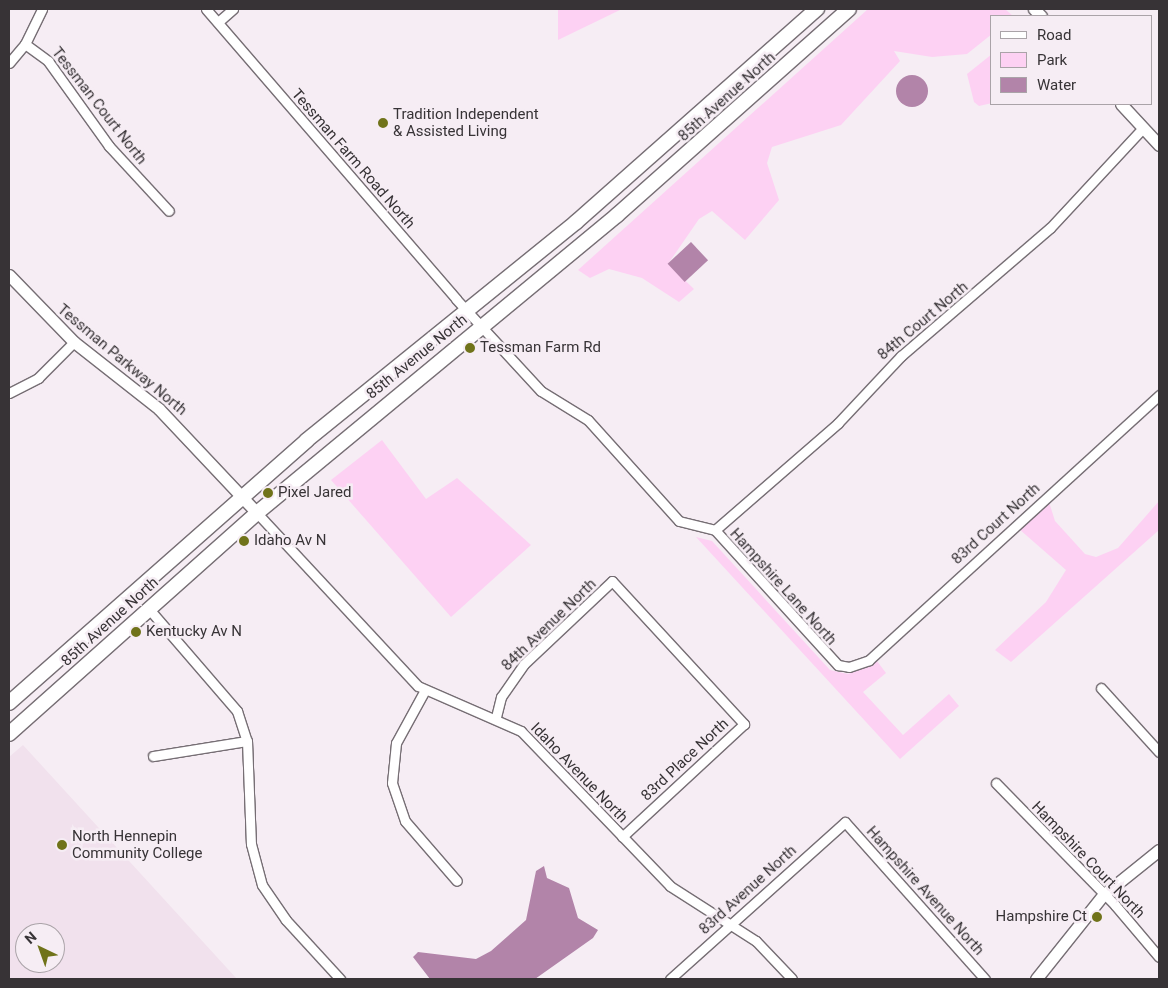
<!DOCTYPE html>
<html>
<head>
<meta charset="utf-8">
<style>
	body { margin:0 }
	#map { position:relative; width:1168px; height:988px; overflow:hidden; background:#f6edf4; font-family:Roboto,sans-serif }
	div>[style] { position:absolute }
	[style*='--x'] { left:calc(var(--x)*1px); top:calc(var(--y)*1px); width:calc(var(--w)*1px); rotate:calc(var(--a)*1deg) }
	.built>* { inset:0; background:#f1e1ed }
	.green>* { inset:0; background:#fdd1f3 }
	.water>* { inset:0; background:#b284a9; transform-origin:0 0 }
	.round { border-radius:50% }
	.roads { filter:drop-shadow(1px 0 #766e74) drop-shadow(-1px 0 #766e74) drop-shadow(0 1px #766e74) drop-shadow(0 -1px #766e74) }
	.minor>* { height:9px; margin:-4.5px; padding:0 4.5px; transform-origin:4.5px; border-radius:4.5px; background:#fff }
	.tertiary>* { height:11px; margin:-5.5px; padding:0 5.5px; transform-origin:5.5px; border-radius:5.5px; background:#fff }
	.secondary>* { height:14px; margin:-7px; padding:0 7px; transform-origin:7px; border-radius:7px; background:#fff }
	.dots>* { width:14px; height:14px; translate:-50% -50%; box-sizing:border-box; border:2px solid #f6edf4; border-radius:50% }
	span { translate:-50% -50%; white-space:nowrap; text-align:center; line-height:1.15; -webkit-text-stroke:5px #f6edf4; paint-order:stroke }
	.street-label { font-size:15px; color:#373336 }
	.poi-label { font-size:15px; color:#373336 }
	.left { translate:0 -50%; text-align:left }
	.right { translate:-100% -50%; text-align:right }
	.frame { position:absolute; inset:0; border:10px solid #373336; pointer-events:none }
	.legend { position:absolute; left:990px; top:15px; width:162px; height:90px; box-sizing:border-box; background:#f6edf4; border:1px solid #aaa3a8; margin:0; padding:6px 9px; list-style:none; font-size:15px; color:#373336 }
	.legend li { display:flex; align-items:center; gap:10px; height:25px }
	.legend b { width:25px; border:1px solid #aaa3a8 }
	.north { position:absolute; left:15px; top:923px; width:50px; height:50px; box-sizing:border-box; background:#f6edf4; border:1px solid #aaa3a8; border-radius:50%; rotate:318deg; font-size:14px; font-weight:700; line-height:20px; text-align:center; color:#373336 }
	.north::after { content:''; display:block; margin:auto; width:18px; height:22px; background:#70731a; clip-path:polygon(50% 0,100% 100%,50% 72%,0 100%) }
</style>
</head>
<body>
<div id="map">
	<div class="built">
		<div style="clip-path:polygon(evenodd,23px 745px,237px 979px,9px 979px,9px 757px,23px 745px,25px 933px,55px 933px,55px 963px,25px 963px,25px 933px)"></div>
	</div>
	<div class="green">
		<div style="clip-path:polygon(558px 9px,622px 9px,558px 40px)"></div>
		<div style="clip-path:polygon(868px 9px,1005px 9px,1013px 16px,992px 16px,992px 34px,967px 54px,932px 57px,894px 51px,900px 61px,841px 125px,772px 147px,767px 163px,779px 200px,745px 240px,712px 211px,699px 219px,668px 264px,694px 289px,679px 302px,642px 278px,609px 269px,590px 278px,578px 270px)"></div>
		<div style="clip-path:polygon(992px 54px,992px 103px,979px 106px,974px 102px,967px 74px)"></div>
		<div style="clip-path:polygon(382px 440px,426px 499px,457px 478px,531px 545px,451px 617px,331px 480px)"></div>
		<div style="clip-path:polygon(1159px 501px,1159px 530px,1011px 662px,995px 650px,1046px 602px,1066px 570px,1019px 529px,1049px 502px,1055px 521px,1085px 554px,1096px 557px,1118px 548px)"></div>
		<div style="clip-path:polygon(696px 537px,712px 541px,830px 670px,848px 674px,877px 661px,886px 673px,863px 692px,903px 735px,949px 694px,959px 706px,900px 759px)"></div>
	</div>
	<div class="water">
		<div class="round" style="left:896px;top:75px;width:32px;height:32px"></div>
		<div style="left:691px;top:242px;width:25px;height:32px;rotate:47deg"></div>
		<div style="clip-path:polygon(544px 866px,547px 878px,569px 888px,578px 918px,598px 930px,593px 938px,535px 979px,430px 979px,413px 957px,418px 952px,476px 959px,491px 951px,526px 920px,536px 871px)"></div>
	</div>
	<div class="roads">
		<div class="minor">
			<div style="--x:206;--y:9;--w:383;--a:49.2"></div>
			<div style="--x:456;--y:299;--w:125;--a:47.3"></div>
			<div style="--x:541;--y:391;--w:55;--a:31.7"></div>
			<div style="--x:588;--y:420;--w:136;--a:48"></div>
			<div style="--x:679;--y:521;--w:37;--a:14"></div>
			<div style="--x:715;--y:530;--w:183;--a:47.7"></div>
			<div style="--x:838;--y:665;--w:11;--a:10"></div>
			<div style="--x:849;--y:667;--w:21;--a:-19"></div>
			<div style="--x:869;--y:660;--w:393;--a:-42.4"></div>
			<div style="--x:218;--y:22;--w:20;--a:-41"></div>
			<div style="--x:25;--y:44;--w:29;--a:36"></div>
			<div style="--x:48;--y:61;--w:105;--a:54.3"></div>
			<div style="--x:109;--y:146;--w:88;--a:47.3"></div>
			<div style="--x:9;--y:63;--w:25;--a:-50"></div>
			<div style="--x:25;--y:44;--w:39;--a:-64"></div>
			<div style="--x:9;--y:393;--w:33;--a:-27"></div>
			<div style="--x:38;--y:378;--w:51;--a:-45"></div>
			<div style="--x:257;--y:513;--w:236;--a:47.1"></div>
			<div style="--x:418;--y:686;--w:112;--a:23.6"></div>
			<div style="--x:521;--y:731;--w:215;--a:46.1"></div>
			<div style="--x:670;--y:886;--w:102;--a:32.6"></div>
			<div style="--x:756;--y:941;--w:52;--a:46.5"></div>
			<div style="--x:715;--y:530;--w:163;--a:-41"></div>
			<div style="--x:838;--y:423;--w:92;--a:-46.8"></div>
			<div style="--x:901;--y:356;--w:196;--a:-40.7"></div>
			<div style="--x:1050;--y:228;--w:137;--a:-47.1"></div>
			<div style="--x:149;--y:609;--w:135;--a:49.2"></div>
			<div style="--x:237;--y:711;--w:32;--a:72"></div>
			<div style="--x:247;--y:741;--w:103;--a:87.8"></div>
			<div style="--x:251;--y:844;--w:42;--a:75"></div>
			<div style="--x:262;--y:885;--w:42;--a:55.6"></div>
			<div style="--x:286;--y:920;--w:80;--a:47.5"></div>
			<div style="--x:1101;--y:688;--w:86;--a:47.8"></div>
			<div style="--x:425;--y:690;--w:60;--a:118.7"></div>
			<div style="--x:396;--y:743;--w:40;--a:95.7"></div>
			<div style="--x:392;--y:783;--w:40;--a:71.1"></div>
			<div style="--x:405;--y:821;--w:79;--a:49.1"></div>
			<div style="--x:496;--y:717;--w:21;--a:-76"></div>
			<div style="--x:501;--y:697;--w:40;--a:-55.1"></div>
			<div style="--x:524;--y:664;--w:121;--a:-43.3"></div>
			<div style="--x:612;--y:581;--w:195;--a:47.3"></div>
			<div style="--x:744;--y:724;--w:166;--a:137.2"></div>
			<div style="--x:153;--y:756;--w:95;--a:-9.1"></div>
			<div style="--x:996;--y:783;--w:170;--a:45.7"></div>
			<div style="--x:1115;--y:905;--w:68;--a:49.8"></div>
			<div style="--x:670;--y:979;--w:235;--a:-41.9"></div>
			<div style="--x:845;--y:822;--w:210;--a:48.3"></div>
		</div>
		<div class="tertiary">
			<div style="--x:1034;--y:9;--w:10;--a:45"></div>
			<div style="--x:1121;--y:104;--w:56;--a:47.2"></div>
			<div style="--x:9;--y:275;--w:93;--a:45.9"></div>
			<div style="--x:74;--y:342;--w:108;--a:38.2"></div>
			<div style="--x:159;--y:409;--w:143;--a:46.7"></div>
			<div style="--x:1036;--y:979;--w:107;--a:-51.4"></div>
			<div style="--x:1103;--y:895;--w:72;--a:-38.8"></div>
		</div>
		<div class="secondary">
			<div style="--x:9;--y:703;--w:397;--a:-41.4"></div>
			<div style="--x:307;--y:440;--w:346;--a:-39"></div>
			<div style="--x:576;--y:222;--w:322;--a:-41.5"></div>
			<div style="--x:9;--y:734;--w:332;--a:-41.7"></div>
			<div style="--x:257;--y:513;--w:467;--a:-39.6"></div>
			<div style="--x:617;--y:215;--w:310;--a:-41.6"></div>
		</div>
	</div>
	<div class="dots">
		<div style="left:383px;top:123px;background:#70731a"></div>
		<div style="left:470px;top:348px;background:#70731a"></div>
		<div style="left:268px;top:493px;background:#70731a"></div>
		<div style="left:244px;top:541px;background:#70731a"></div>
		<div style="left:136px;top:632px;background:#70731a"></div>
		<div style="left:62px;top:845px;background:#70731a"></div>
		<div style="left:1097px;top:917px;background:#70731a"></div>
	</div>
	<div class="street-label">
		<span style="left:727px;top:97px;rotate:-42deg">85th Avenue North</span>
		<span style="left:99px;top:106px;rotate:52deg">Tessman Court North</span>
		<span style="left:353px;top:159px;rotate:49deg">Tessman Farm Road North</span>
		<span style="left:923px;top:321px;rotate:-40deg">84th Court North</span>
		<span style="left:417px;top:357px;rotate:-39deg">85th Avenue North</span>
		<span style="left:122px;top:360px;rotate:40deg">Tessman Parkway North</span>
		<span style="left:996px;top:524px;rotate:-42deg">83rd Court North</span>
		<span style="left:783px;top:587px;rotate:48deg">Hampshire Lane North</span>
		<span style="left:110px;top:622px;rotate:-42deg">85th Avenue North</span>
		<span style="left:549px;top:625px;rotate:-44deg">84th Avenue North</span>
		<span style="left:685px;top:760px;rotate:-43deg">83rd Place North</span>
		<span style="left:579px;top:773px;rotate:46deg">Idaho Avenue North</span>
		<span style="left:1088px;top:860px;rotate:46deg">Hampshire Court North</span>
		<span style="left:748px;top:890px;rotate:-42deg">83rd Avenue North</span>
		<span style="left:925px;top:891px;rotate:48deg">Hampshire Avenue North</span>
	</div>
	<div class="poi-label">
		<span class="left" style="left:393px;top:123px">Tradition Independent<br>&amp; Assisted Living</span>
		<span class="left" style="left:480px;top:348px">Tessman Farm Rd</span>
		<span class="left" style="left:278px;top:493px">Pixel Jared</span>
		<span class="left" style="left:254px;top:541px">Idaho Av N</span>
		<span class="left" style="left:146px;top:632px">Kentucky Av N</span>
		<span class="left" style="left:72px;top:845px">North Hennepin<br>Community College</span>
		<span class="right" style="left:1087px;top:917px">Hampshire Ct</span>
	</div>
	<div class="frame"></div>
	<ul class="legend">
	<li><b style="height:6px;background:#fff"></b>Road</li>
	<li><b style="height:14px;background:#fdd1f3"></b>Park</li>
	<li><b style="height:14px;background:#b284a9"></b>Water</li>
	</ul>
	<div class="north">N</div>
</div>
</body>
</html>
